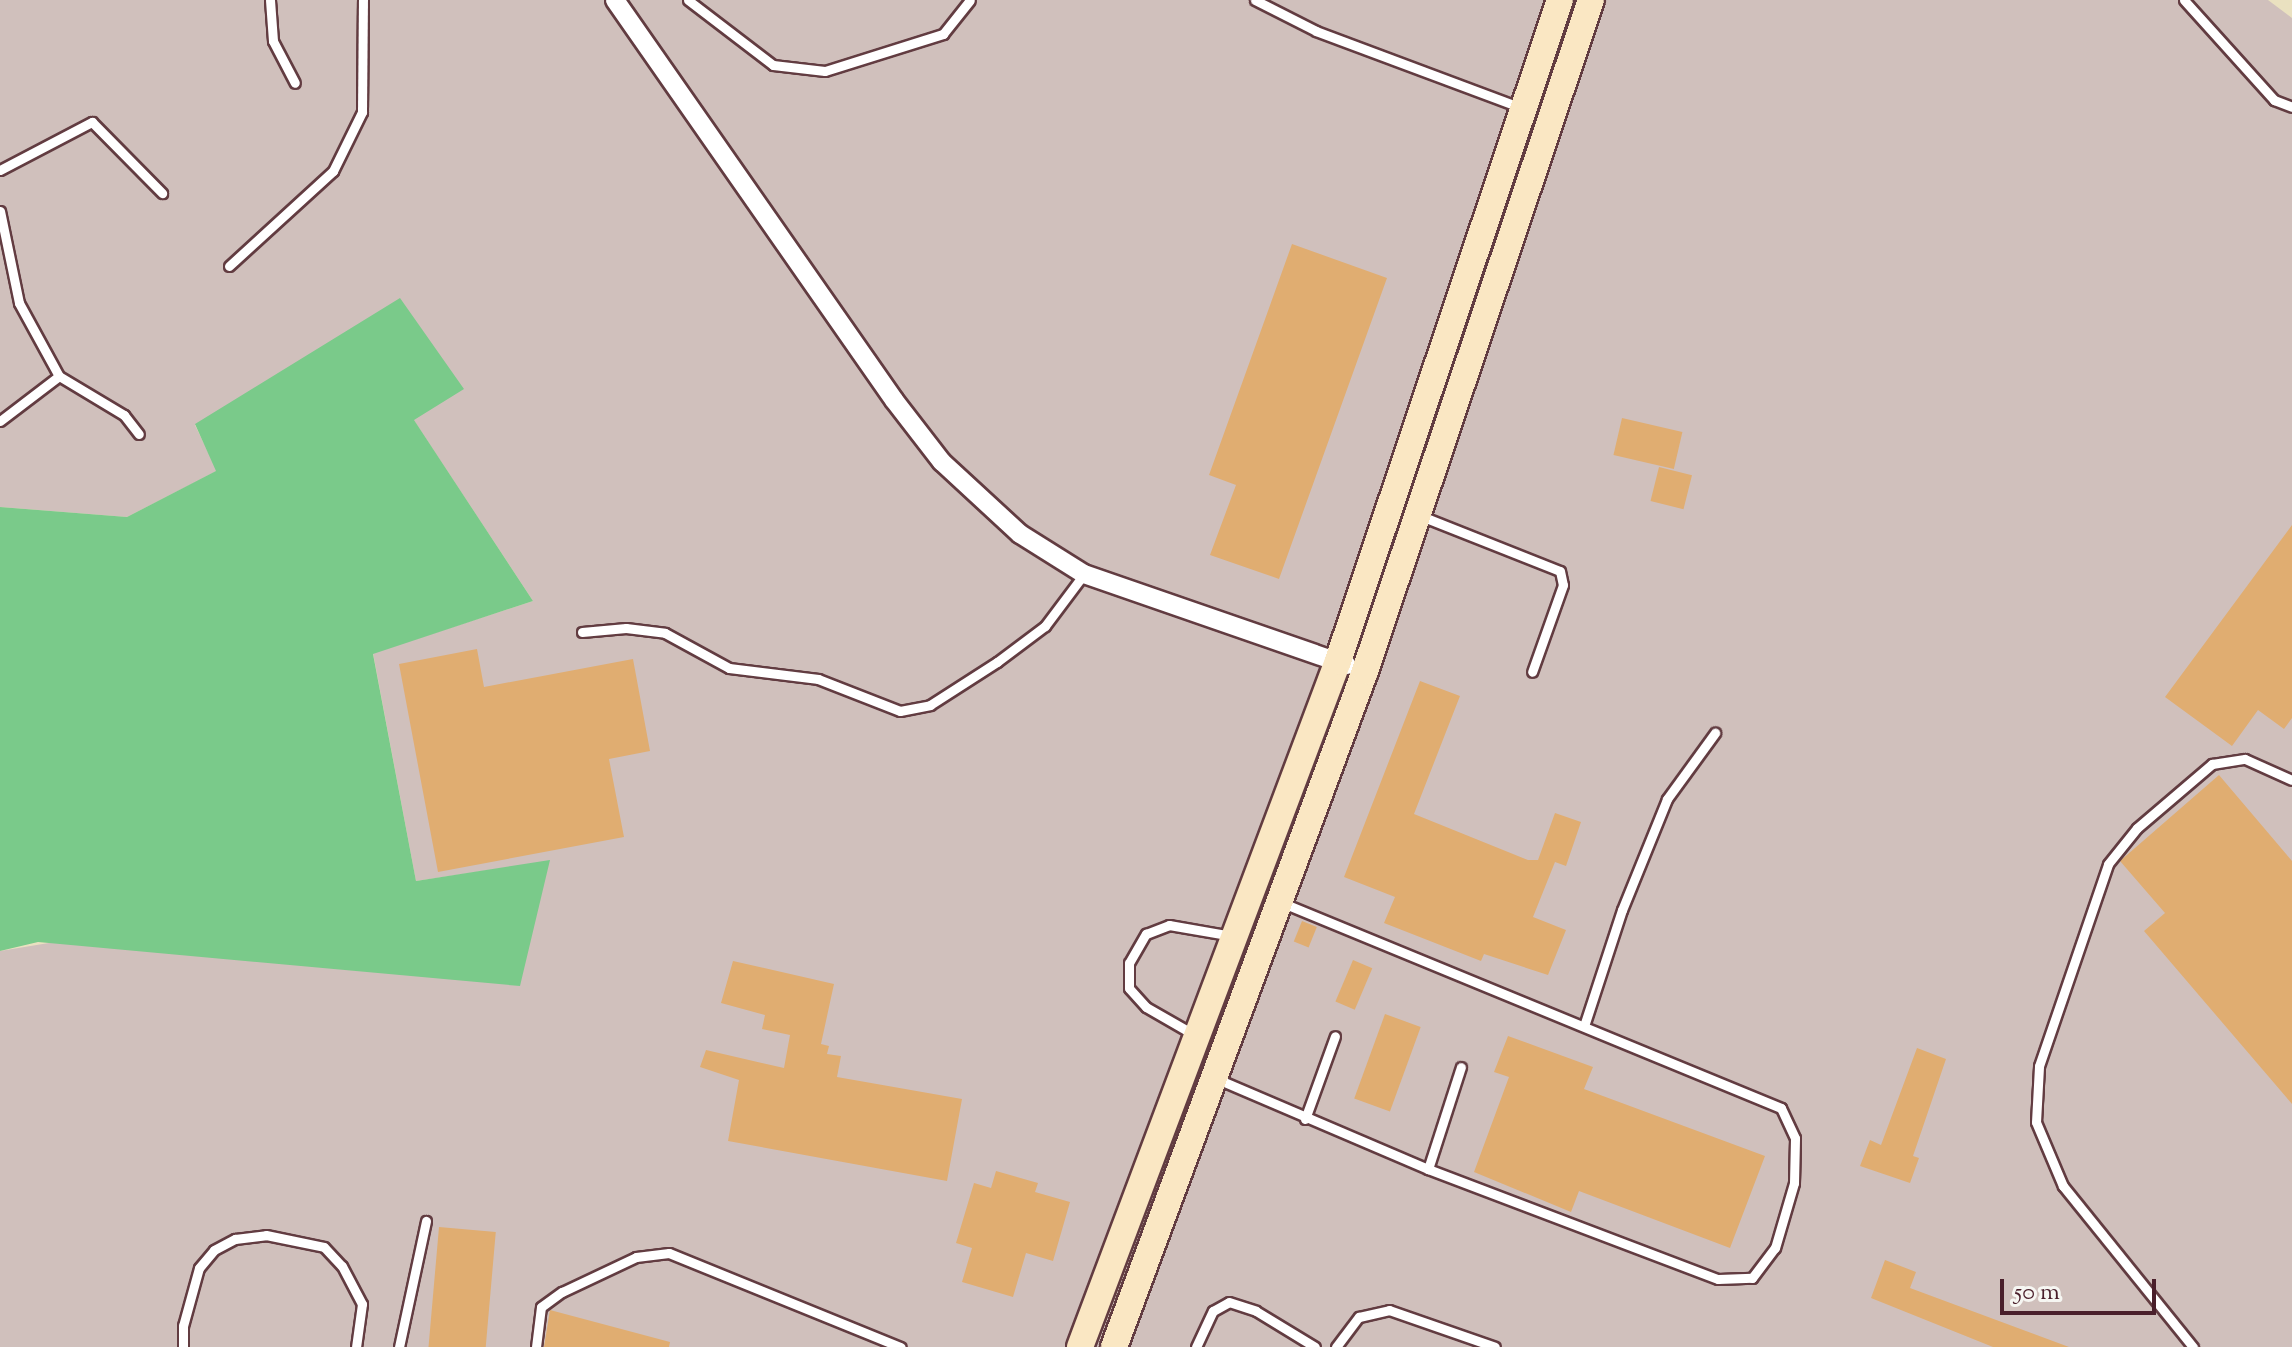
<!DOCTYPE html>
<html>
<head>
<meta charset="utf-8">
<style>
	body { margin:0 }
	#map { position:relative; width:2292px; height:1347px; overflow:hidden; background:#eae1c0; font-family:"Sorts Mill Goudy",serif }
	div>[style] { position:absolute }
	[style*='--x'] { left:calc(var(--x)*1px); top:calc(var(--y)*1px); width:calc(var(--w)*1px); rotate:calc(var(--a)*1deg) }
	.industrial>* { inset:0; background:#d0c0bc }
	.green>* { inset:0; background:#7aca8a }
	.building>* { inset:0; background:#e0ad71; transform-origin:0 0 }
	.roads { filter:drop-shadow(2px 0 #623c41) drop-shadow(-2px 0 #623c41) drop-shadow(0 2px #623c41) drop-shadow(0 -2px #623c41) }
	.service>* { height:9px; margin:-4.5px; padding:0 4.5px; transform-origin:4.5px; border-radius:4.5px; background:#fff }
	.minor>* { height:18px; margin:-9px; padding:0 9px; transform-origin:9px; border-radius:9px; background:#fff }
	.secondary>* { height:26px; margin:-13px; padding:0 13px; transform-origin:13px; border-radius:13px; background:#fae7c3 }
	span { translate:-50% -50%; white-space:nowrap; text-align:center; line-height:1.15; -webkit-text-stroke:6px #f6f6f2; paint-order:stroke }
	.scale { position:absolute; left:2000px; top:1279px; width:156px; height:36px; box-sizing:border-box; border:4px solid #4a1f2b; border-top:0; padding-left:10px; font-size:24px; line-height:28px; white-space:nowrap; color:#4a1f2b; -webkit-text-stroke:6px #f6f6f2; paint-order:stroke }
</style>
</head>
<body>
<div id="map">
	<div class="industrial">
		<div style="clip-path:polygon(0 0,2268px 0,2292px 18px,2292px 1347px,0 1347px,0 951px,550px 861px,416px 881px,373px 653px,533px 601px,413px 419px,195px 425px,217px 471px,127px 517px,0 507px)"></div>
	</div>
	<div class="green">
		<div style="clip-path:polygon(400px 298px,464px 389px,414px 420px,533px 601px,373px 654px,416px 881px,550px 860px,520px 986px,38px 942px,0 951px,0 507px,127px 517px,216px 471px,195px 424px)"></div>
	</div>
	<div class="building">
		<div style="clip-path:polygon(1292px 244px,1387px 278px,1279px 579px,1210px 555px,1236px 485px,1209px 475px)"></div>
		<div style="left:1622px;top:418px;width:62px;height:38px;rotate:13deg"></div>
		<div style="left:1659px;top:467px;width:34px;height:35px;rotate:14deg"></div>
		<div style="clip-path:polygon(2292px 525px,2292px 718px,2284px 729px,2258px 710px,2232px 746px,2165px 697px)"></div>
		<div style="clip-path:polygon(477px 649px,484px 687px,633px 659px,650px 751px,609px 759px,624px 837px,438px 872px,399px 664px)"></div>
		<div style="clip-path:polygon(1420px 681px,1460px 696px,1414px 814px,1528px 860px,1538px 860px,1555px 813px,1581px 822px,1566px 866px,1555px 862px,1533px 917px,1566px 930px,1548px 975px,1484px 954px,1481px 961px,1384px 923px,1395px 897px,1344px 877px)"></div>
		<div style="clip-path:polygon(2219px 775px,2292px 861px,2292px 1104px,2144px 931px,2165px 913px,2120px 861px)"></div>
		<div style="left:1302px;top:921px;width:16px;height:22px;rotate:22deg"></div>
		<div style="left:1353px;top:960px;width:21px;height:45px;rotate:23deg"></div>
		<div style="clip-path:polygon(733px 961px,834px 984px,821px 1044px,829px 1046px,827px 1054px,841px 1056px,837px 1077px,962px 1099px,947px 1181px,728px 1141px,739px 1080px,700px 1067px,706px 1050px,784px 1068px,790px 1035px,762px 1029px,765px 1015px,721px 1003px)"></div>
		<div style="left:1385px;top:1014px;width:38px;height:90px;rotate:20deg"></div>
		<div style="clip-path:polygon(1508px 1036px,1593px 1067px,1584px 1089px,1765px 1156px,1730px 1248px,1579px 1191px,1571px 1212px,1474px 1172px,1509px 1077px,1494px 1072px)"></div>
		<div style="clip-path:polygon(1917px 1048px,1946px 1059px,1913px 1156px,1919px 1158px,1910px 1183px,1860px 1166px,1870px 1140px,1881px 1145px)"></div>
		<div style="clip-path:polygon(996px 1171px,1038px 1183px,1035px 1192px,1070px 1202px,1053px 1261px,1026px 1253px,1013px 1297px,962px 1282px,972px 1248px,956px 1243px,974px 1183px,991px 1188px)"></div>
		<div style="left:439px;top:1227px;width:57px;height:122px;rotate:5deg"></div>
		<div style="clip-path:polygon(1885px 1260px,1916px 1272px,1910px 1288px,2069px 1347px,1993px 1347px,1871px 1298px)"></div>
		<div style="clip-path:polygon(550px 1310px,670px 1342px,669px 1347px,544px 1347px)"></div>
	</div>
	<div class="roads">
		<div class="service">
			<div style="--x:270;--y:0;--w:41;--a:85.8"></div>
			<div style="--x:273;--y:41;--w:47;--a:62.4"></div>
			<div style="--x:688;--y:0;--w:107;--a:37.4"></div>
			<div style="--x:773;--y:65;--w:52;--a:6.6"></div>
			<div style="--x:825;--y:71;--w:124;--a:-17.4"></div>
			<div style="--x:943;--y:34;--w:43;--a:-51.5"></div>
			<div style="--x:1255;--y:0;--w:68;--a:26.9"></div>
			<div style="--x:1316;--y:31;--w:220;--a:20.5"></div>
			<div style="--x:2184;--y:0;--w:135;--a:48"></div>
			<div style="--x:2274;--y:100;--w:19;--a:21"></div>
			<div style="--x:0;--y:170;--w:104;--a:-27.6"></div>
			<div style="--x:92;--y:122;--w:100;--a:45.4"></div>
			<div style="--x:0;--y:211;--w:94;--a:78.3"></div>
			<div style="--x:19;--y:303;--w:83;--a:61.3"></div>
			<div style="--x:59;--y:376;--w:76;--a:31"></div>
			<div style="--x:124;--y:415;--w:24;--a:52"></div>
			<div style="--x:229;--y:266;--w:141;--a:-42.4"></div>
			<div style="--x:333;--y:171;--w:66;--a:-63.8"></div>
			<div style="--x:362;--y:112;--w:112;--a:-89.5"></div>
			<div style="--x:0;--y:421;--w:74;--a:-37.3"></div>
			<div style="--x:1421;--y:516;--w:149;--a:21.6"></div>
			<div style="--x:1560;--y:571;--w:14;--a:78"></div>
			<div style="--x:1563;--y:585;--w:92;--a:109.6"></div>
			<div style="--x:582;--y:632;--w:44;--a:-5.2"></div>
			<div style="--x:626;--y:628;--w:39;--a:7"></div>
			<div style="--x:665;--y:633;--w:73;--a:28.7"></div>
			<div style="--x:729;--y:668;--w:90;--a:7"></div>
			<div style="--x:818;--y:679;--w:88;--a:21.3"></div>
			<div style="--x:900;--y:711;--w:31;--a:-11"></div>
			<div style="--x:930;--y:705;--w:80;--a:-32.7"></div>
			<div style="--x:997;--y:662;--w:60;--a:-36.9"></div>
			<div style="--x:1045;--y:626;--w:65;--a:-53.1"></div>
			<div style="--x:1584;--y:1026;--w:122;--a:-71.9"></div>
			<div style="--x:1622;--y:910;--w:120;--a:-67.9"></div>
			<div style="--x:1667;--y:799;--w:82;--a:-54"></div>
			<div style="--x:1193;--y:1034;--w:54;--a:-150.1"></div>
			<div style="--x:1146;--y:1007;--w:25;--a:-132"></div>
			<div style="--x:1129;--y:988;--w:25;--a:-90"></div>
			<div style="--x:1129;--y:963;--w:34;--a:-60"></div>
			<div style="--x:1146;--y:934;--w:25;--a:-21"></div>
			<div style="--x:1169;--y:925;--w:65;--a:9.8"></div>
			<div style="--x:1217;--y:1079;--w:229;--a:23.1"></div>
			<div style="--x:1428;--y:1169;--w:310;--a:20.8"></div>
			<div style="--x:1718;--y:1279;--w:34;--a:-2"></div>
			<div style="--x:1752;--y:1278;--w:38;--a:-53"></div>
			<div style="--x:1775;--y:1248;--w:68;--a:-73.7"></div>
			<div style="--x:1794;--y:1183;--w:45;--a:-88.7"></div>
			<div style="--x:1795;--y:1138;--w:33;--a:-115"></div>
			<div style="--x:1781;--y:1108;--w:539;--a:-157.63"></div>
			<div style="--x:1305;--y:1119;--w:88;--a:-70.1"></div>
			<div style="--x:1428;--y:1169;--w:107;--a:-72.1"></div>
			<div style="--x:183;--y:1347;--w:21;--a:-90"></div>
			<div style="--x:183;--y:1326;--w:60;--a:-74.6"></div>
			<div style="--x:199;--y:1268;--w:23;--a:-50"></div>
			<div style="--x:214;--y:1250;--w:24;--a:-28"></div>
			<div style="--x:235;--y:1239;--w:31;--a:-7"></div>
			<div style="--x:266;--y:1235;--w:59;--a:11.7"></div>
			<div style="--x:324;--y:1247;--w:26;--a:47"></div>
			<div style="--x:342;--y:1266;--w:43;--a:62.2"></div>
			<div style="--x:362;--y:1304;--w:43;--a:97.9"></div>
			<div style="--x:399;--y:1347;--w:129;--a:-77.9"></div>
			<div style="--x:536;--y:1347;--w:40;--a:-82.9"></div>
			<div style="--x:541;--y:1307;--w:26;--a:-36"></div>
			<div style="--x:562;--y:1292;--w:82;--a:-25.3"></div>
			<div style="--x:636;--y:1257;--w:33;--a:-7"></div>
			<div style="--x:669;--y:1253;--w:250;--a:22.1"></div>
			<div style="--x:1196;--y:1347;--w:40;--a:-65"></div>
			<div style="--x:1213;--y:1311;--w:18;--a:-29"></div>
			<div style="--x:1229;--y:1302;--w:28;--a:18"></div>
			<div style="--x:1256;--y:1311;--w:69;--a:31.4"></div>
			<div style="--x:1336;--y:1347;--w:38;--a:-53"></div>
			<div style="--x:1359;--y:1317;--w:31;--a:-13"></div>
			<div style="--x:1389;--y:1310;--w:112;--a:19.2"></div>
			<div style="--x:2193;--y:1347;--w:207;--a:-128.9"></div>
			<div style="--x:2063;--y:1186;--w:69;--a:-112.9"></div>
			<div style="--x:2036;--y:1122;--w:56;--a:-86.9"></div>
			<div style="--x:2039;--y:1066;--w:213;--a:-71.1"></div>
			<div style="--x:2108;--y:864;--w:46;--a:-51.1"></div>
			<div style="--x:2137;--y:828;--w:99;--a:-40.5"></div>
			<div style="--x:2212;--y:764;--w:33;--a:-9"></div>
			<div style="--x:2245;--y:759;--w:51;--a:24.1"></div>
		</div>
		<div class="minor">
			<div style="--x:615;--y:0;--w:488;--a:55.1"></div>
			<div style="--x:894;--y:400;--w:78;--a:52.3"></div>
			<div style="--x:942;--y:462;--w:106;--a:42.7"></div>
			<div style="--x:1020;--y:534;--w:75;--a:32"></div>
			<div style="--x:1084;--y:574;--w:278;--a:19.1"></div>
		</div>
		<div class="secondary">
			<div style="--x:1080;--y:1347;--w:733;--a:-69.39"></div>
			<div style="--x:1338;--y:661;--w:697;--a:-71.44"></div>
			<div style="--x:1114;--y:1347;--w:721;--a:-69.63"></div>
			<div style="--x:1365;--y:671;--w:708;--a:-71.39"></div>
		</div>
	</div>
	<div class="scale">50 m</div>
</div>
</body>
</html>
